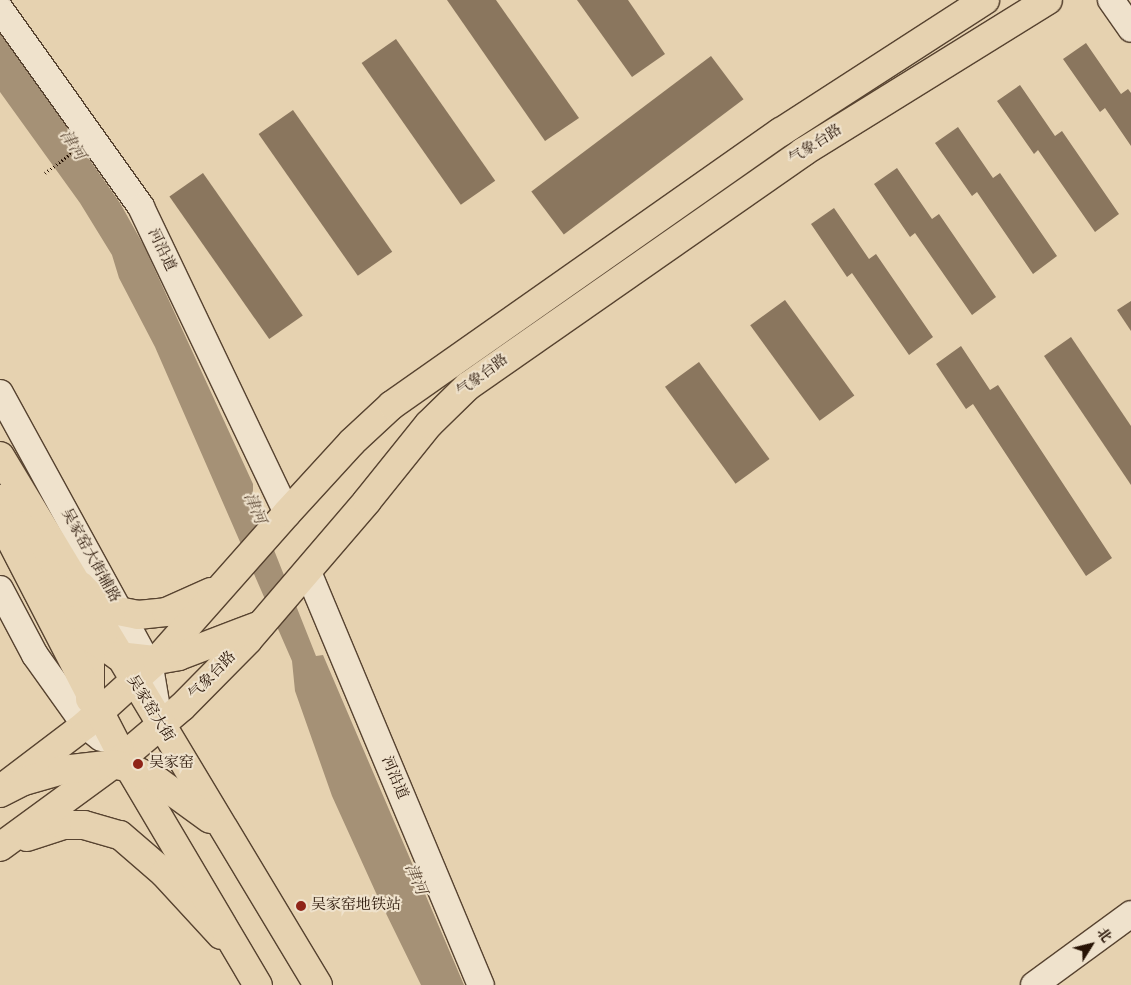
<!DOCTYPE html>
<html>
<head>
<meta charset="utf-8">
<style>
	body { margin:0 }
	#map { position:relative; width:1131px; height:985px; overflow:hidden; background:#e6d2b0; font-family:"Sorts Mill Goudy","Noto Serif SC",serif }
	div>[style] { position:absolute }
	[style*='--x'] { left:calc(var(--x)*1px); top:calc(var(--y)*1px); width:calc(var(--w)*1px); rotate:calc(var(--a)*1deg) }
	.water>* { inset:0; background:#a59176 }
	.building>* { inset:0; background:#8a765e; transform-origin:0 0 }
	.path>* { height:3px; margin-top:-1.5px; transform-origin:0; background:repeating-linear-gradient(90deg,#271305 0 1px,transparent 0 3.5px) }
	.roads { filter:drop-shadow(1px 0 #574330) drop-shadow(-1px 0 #574330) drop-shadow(0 1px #574330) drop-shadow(0 -1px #574330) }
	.minor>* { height:26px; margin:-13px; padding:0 13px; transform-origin:13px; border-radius:13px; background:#efe2cc }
	.major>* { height:28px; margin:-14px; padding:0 14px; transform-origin:14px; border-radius:14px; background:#e6d2b0 }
	.highway>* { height:28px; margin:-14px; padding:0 14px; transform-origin:14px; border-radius:14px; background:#e6d2b0 }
	.dots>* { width:14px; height:14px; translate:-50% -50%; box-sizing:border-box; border:2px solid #efe2cc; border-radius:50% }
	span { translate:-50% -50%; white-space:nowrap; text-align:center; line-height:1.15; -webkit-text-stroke:4px #efe2cc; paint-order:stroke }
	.street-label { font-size:15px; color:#271305 }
	.poi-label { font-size:15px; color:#271305 }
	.left { translate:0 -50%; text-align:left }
	.water-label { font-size:16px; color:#594532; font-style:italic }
	.north { position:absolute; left:1066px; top:920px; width:50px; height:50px; -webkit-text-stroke:4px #efe2cc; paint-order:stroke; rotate:54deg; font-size:14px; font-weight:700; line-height:20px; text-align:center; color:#271305 }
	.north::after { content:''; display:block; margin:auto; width:18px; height:22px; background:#271305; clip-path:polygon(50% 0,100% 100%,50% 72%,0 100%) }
</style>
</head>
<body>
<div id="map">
	<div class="water">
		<div style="clip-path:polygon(0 32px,120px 203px,144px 246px,253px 484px,253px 497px,316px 656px,323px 655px,464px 985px,421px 985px,376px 893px,332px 796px,295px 691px,292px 661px,155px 347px,119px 278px,112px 255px,80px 203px,0 92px)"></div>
	</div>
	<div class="building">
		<div style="clip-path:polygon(447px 0,496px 0,579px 118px,545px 141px)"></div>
		<div style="clip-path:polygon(577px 0,628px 0,665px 54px,632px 77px)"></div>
		<div style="left:396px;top:39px;width:173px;height:42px;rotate:55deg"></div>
		<div style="clip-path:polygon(1086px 43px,1121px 94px,1128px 89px,1131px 93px,1131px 146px,1105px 108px,1100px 112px,1063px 59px)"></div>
		<div style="left:711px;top:56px;width:54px;height:225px;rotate:53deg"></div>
		<div style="clip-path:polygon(1020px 85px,1055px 136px,1062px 131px,1119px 214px,1095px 232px,1038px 150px,1034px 154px,997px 101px)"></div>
		<div style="left:293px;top:110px;width:173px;height:42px;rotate:55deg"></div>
		<div style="clip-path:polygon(958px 127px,993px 178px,1000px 173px,1057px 256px,1033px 274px,977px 192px,972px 196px,935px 143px)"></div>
		<div style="clip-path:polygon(897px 168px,932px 219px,939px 214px,996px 297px,972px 315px,915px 233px,910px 237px,874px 184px)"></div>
		<div style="left:203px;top:173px;width:174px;height:41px;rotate:55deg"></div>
		<div style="clip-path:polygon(834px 208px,869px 259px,876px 254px,933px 337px,909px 355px,852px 273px,847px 277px,811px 224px)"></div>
		<div style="left:785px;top:300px;width:118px;height:43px;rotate:54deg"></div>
		<div style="clip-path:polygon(1131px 301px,1131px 331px,1117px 310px)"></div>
		<div style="clip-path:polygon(1071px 337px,1131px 426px,1131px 485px,1044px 356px)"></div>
		<div style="clip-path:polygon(961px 346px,990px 390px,998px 385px,1112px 558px,1086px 576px,973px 404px,966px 409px,936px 364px)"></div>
		<div style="left:699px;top:362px;width:120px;height:42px;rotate:54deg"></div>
	</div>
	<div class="path">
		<div style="--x:45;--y:173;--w:35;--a:-37"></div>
	</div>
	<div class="roads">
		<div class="minor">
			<div style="--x:1111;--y:0;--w:35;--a:55"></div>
			<div style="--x:0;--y:9;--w:243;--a:54.5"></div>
			<div style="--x:141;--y:207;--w:339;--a:64.5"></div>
			<div style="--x:0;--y:393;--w:312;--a:61.3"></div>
			<div style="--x:150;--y:667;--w:54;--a:80.4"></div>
			<div style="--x:308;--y:572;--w:448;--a:67.3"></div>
			<div style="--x:0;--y:589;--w:75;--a:62.1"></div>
			<div style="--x:35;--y:655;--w:86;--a:54.5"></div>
			<div style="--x:85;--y:725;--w:21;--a:39"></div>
			<div style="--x:1034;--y:985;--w:120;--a:-36.2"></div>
		</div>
		<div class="major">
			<div style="--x:81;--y:586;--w:22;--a:47"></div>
			<div style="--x:96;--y:602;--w:14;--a:30"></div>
			<div style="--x:108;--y:609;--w:31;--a:11"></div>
			<div style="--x:138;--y:615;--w:28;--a:-6"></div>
			<div style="--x:166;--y:612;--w:49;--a:-24"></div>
			<div style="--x:84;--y:615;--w:50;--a:83.2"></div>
			<div style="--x:90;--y:665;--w:34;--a:90"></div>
			<div style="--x:5;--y:786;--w:101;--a:-37.3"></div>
			<div style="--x:85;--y:725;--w:97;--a:-42.1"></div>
			<div style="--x:157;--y:660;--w:196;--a:-48.5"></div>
			<div style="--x:287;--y:513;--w:96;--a:-47.5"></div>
			<div style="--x:352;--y:442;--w:54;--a:-42.8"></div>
			<div style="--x:392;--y:405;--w:475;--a:-35.1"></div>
			<div style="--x:781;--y:132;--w:243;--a:-32.9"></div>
			<div style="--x:27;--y:837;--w:38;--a:-18"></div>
			<div style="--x:63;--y:825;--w:21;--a:0"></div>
			<div style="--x:84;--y:825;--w:37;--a:16"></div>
			<div style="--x:120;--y:835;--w:58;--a:40.8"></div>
			<div style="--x:164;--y:873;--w:84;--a:47.4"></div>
			<div style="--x:0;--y:847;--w:152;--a:-36.2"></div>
			<div style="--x:123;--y:757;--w:77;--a:-40.3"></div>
			<div style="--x:182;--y:707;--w:94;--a:-45.4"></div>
			<div style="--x:248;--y:640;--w:183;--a:-49.4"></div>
			<div style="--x:367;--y:501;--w:99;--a:-51.2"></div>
			<div style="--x:429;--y:424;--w:54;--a:-44.3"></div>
			<div style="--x:468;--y:386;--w:409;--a:-34.9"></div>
			<div style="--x:803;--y:152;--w:288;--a:-31.8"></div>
		</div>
		<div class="highway">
			<div style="--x:0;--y:456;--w:617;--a:58.99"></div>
			<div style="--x:0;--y:499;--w:33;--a:52"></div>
			<div style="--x:20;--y:525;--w:110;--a:59.9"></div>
			<div style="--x:75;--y:620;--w:19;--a:51"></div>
			<div style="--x:87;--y:635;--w:37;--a:34"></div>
			<div style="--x:118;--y:656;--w:39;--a:6"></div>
			<div style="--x:157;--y:660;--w:22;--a:-10"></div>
			<div style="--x:179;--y:656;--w:87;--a:-20.9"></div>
			<div style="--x:0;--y:519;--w:268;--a:62.7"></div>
			<div style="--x:123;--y:757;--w:265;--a:59.4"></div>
			<div style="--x:0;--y:793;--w:27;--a:-27"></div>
			<div style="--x:24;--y:781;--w:40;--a:-16"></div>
			<div style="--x:62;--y:770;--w:51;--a:-6.7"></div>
			<div style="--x:113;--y:764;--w:18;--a:13"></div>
			<div style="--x:131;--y:768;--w:31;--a:27"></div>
			<div style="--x:159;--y:782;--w:63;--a:36"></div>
		</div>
	</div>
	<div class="dots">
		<div style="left:138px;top:764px;background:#8f2418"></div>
		<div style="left:301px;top:906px;background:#8f2418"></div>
	</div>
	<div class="street-label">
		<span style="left:816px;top:145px;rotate:-33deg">气象台路</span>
		<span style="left:161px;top:250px;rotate:64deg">河沿道</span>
		<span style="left:483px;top:376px;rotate:-37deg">气象台路</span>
		<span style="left:90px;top:556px;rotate:61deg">吴家窑大街辅路</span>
		<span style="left:213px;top:676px;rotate:-46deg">气象台路</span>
		<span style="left:150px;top:709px;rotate:58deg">吴家窑大街</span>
		<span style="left:394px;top:778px;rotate:67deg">河沿道</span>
	</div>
	<div class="poi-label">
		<span class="left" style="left:149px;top:764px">吴家窑</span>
		<span class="left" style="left:311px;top:906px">吴家窑地铁站</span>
	</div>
	<div class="water-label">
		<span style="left:71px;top:146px;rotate:57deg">津河</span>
		<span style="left:253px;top:509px;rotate:67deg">津河</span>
		<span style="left:414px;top:880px;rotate:67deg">津河</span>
	</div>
	<div class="north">北</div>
</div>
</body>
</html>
